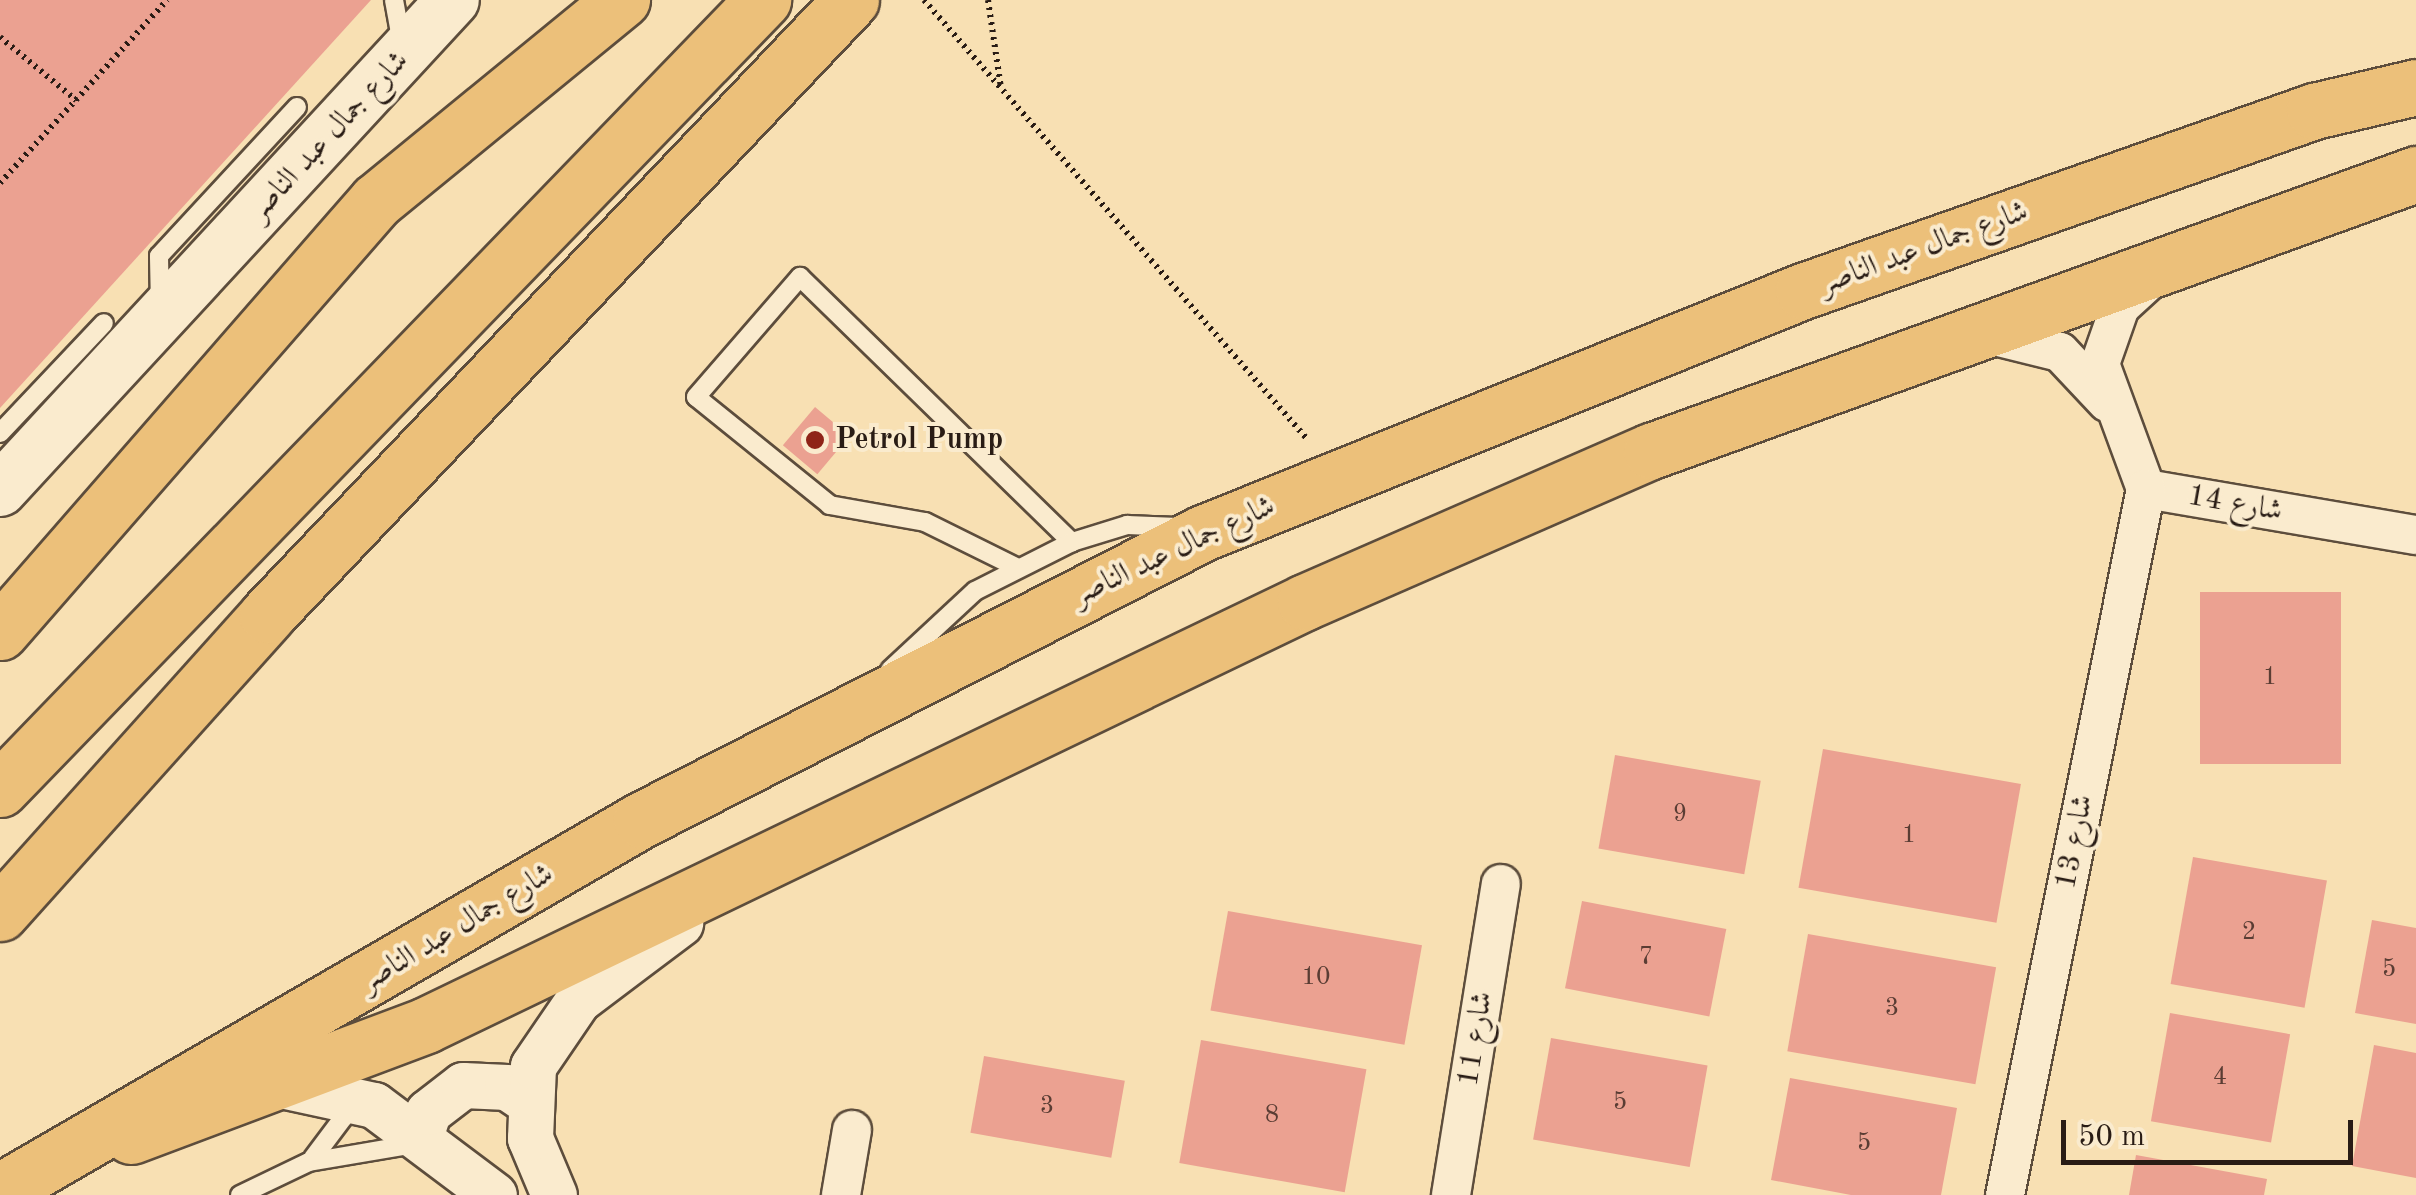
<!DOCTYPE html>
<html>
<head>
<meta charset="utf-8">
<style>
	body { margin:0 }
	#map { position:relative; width:2416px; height:1195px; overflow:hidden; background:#f8e0b3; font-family:"Old Standard TT",Amiri,serif }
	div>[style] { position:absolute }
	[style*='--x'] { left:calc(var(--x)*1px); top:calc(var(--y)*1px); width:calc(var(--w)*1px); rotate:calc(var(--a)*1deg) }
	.building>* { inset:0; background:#eba191; transform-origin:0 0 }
	.path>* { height:6px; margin-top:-3px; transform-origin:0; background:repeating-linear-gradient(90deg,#291c15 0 2.5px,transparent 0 7.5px) }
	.roads { filter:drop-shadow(2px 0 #5d4d3c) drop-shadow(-2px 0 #5d4d3c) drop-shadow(0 2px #5d4d3c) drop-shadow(0 -2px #5d4d3c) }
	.service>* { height:18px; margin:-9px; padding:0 9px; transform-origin:9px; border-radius:9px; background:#faebce }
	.minor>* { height:38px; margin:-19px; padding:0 19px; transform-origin:19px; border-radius:19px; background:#faebce }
	.tertiary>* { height:45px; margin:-22.5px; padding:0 22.5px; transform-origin:22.5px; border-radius:22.5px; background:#faebce }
	.secondary>* { height:52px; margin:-26px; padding:0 26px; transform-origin:26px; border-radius:26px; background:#faebce }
	.primary>* { height:55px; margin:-27.5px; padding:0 27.5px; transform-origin:27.5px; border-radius:27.5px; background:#ecc07a }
	.trunk>* { height:55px; margin:-27.5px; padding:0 27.5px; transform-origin:27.5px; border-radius:27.5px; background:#ecc07a }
	.motorway>* { height:55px; margin:-27.5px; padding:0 27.5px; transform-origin:27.5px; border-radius:27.5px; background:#ecc07a }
	.dots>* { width:28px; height:28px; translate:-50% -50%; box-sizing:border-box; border:5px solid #faebce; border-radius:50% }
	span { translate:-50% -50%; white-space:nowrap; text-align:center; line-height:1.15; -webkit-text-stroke:8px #faebce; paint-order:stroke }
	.number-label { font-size:25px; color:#5a3d34 }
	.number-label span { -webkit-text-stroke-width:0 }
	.street-label { font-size:30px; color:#291c15 }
	.poi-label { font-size:30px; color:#291c15; font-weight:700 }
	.left { translate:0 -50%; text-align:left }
	.scale { position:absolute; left:2061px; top:1120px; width:292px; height:45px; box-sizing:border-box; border:5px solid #291c15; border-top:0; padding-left:12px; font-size:30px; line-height:35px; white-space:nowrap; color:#291c15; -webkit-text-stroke:8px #faebce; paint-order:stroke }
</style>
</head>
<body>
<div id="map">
	<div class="building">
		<div style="clip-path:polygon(0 0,371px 0,0 408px)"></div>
		<div style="left:815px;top:407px;width:45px;height:50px;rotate:40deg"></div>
		<div style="left:2200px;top:592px;width:141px;height:172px"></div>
		<div style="left:1823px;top:749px;width:201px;height:141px;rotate:10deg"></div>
		<div style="left:1615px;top:755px;width:148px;height:95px;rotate:10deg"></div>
		<div style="left:2193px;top:857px;width:136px;height:129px;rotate:10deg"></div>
		<div style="left:1582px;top:901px;width:147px;height:89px;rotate:11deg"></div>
		<div style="left:1228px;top:911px;width:197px;height:101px;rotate:10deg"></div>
		<div style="clip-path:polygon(2372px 920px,2416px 928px,2416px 1024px,2355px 1013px)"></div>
		<div style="left:1808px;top:934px;width:191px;height:119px;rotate:10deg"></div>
		<div style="left:2170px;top:1013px;width:122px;height:110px;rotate:10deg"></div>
		<div style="left:1551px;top:1038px;width:159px;height:103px;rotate:10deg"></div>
		<div style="left:1201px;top:1040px;width:168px;height:125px;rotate:10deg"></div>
		<div style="clip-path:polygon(2374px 1045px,2416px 1053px,2416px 1178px,2352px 1166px)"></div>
		<div style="left:984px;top:1056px;width:143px;height:78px;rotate:10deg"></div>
		<div style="clip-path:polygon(1790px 1078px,1957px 1108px,1941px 1195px,1851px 1195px,1771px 1180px)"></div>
		<div style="clip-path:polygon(2136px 1155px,2267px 1179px,2264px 1195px,2129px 1195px)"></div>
	</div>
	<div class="path">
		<div style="--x:924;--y:0;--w:584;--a:48.89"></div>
		<div style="--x:988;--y:0;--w:89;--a:81.6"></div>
		<div style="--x:0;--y:37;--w:99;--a:39.7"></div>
		<div style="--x:0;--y:183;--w:248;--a:-47.6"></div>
	</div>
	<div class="roads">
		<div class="service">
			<div style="--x:394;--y:0;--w:45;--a:79.7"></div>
			<div style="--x:160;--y:305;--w:49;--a:-91.2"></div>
			<div style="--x:159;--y:256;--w:203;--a:-47.2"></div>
			<div style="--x:0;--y:433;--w:151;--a:-46.6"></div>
			<div style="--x:1018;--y:568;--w:104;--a:-153.7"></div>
			<div style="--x:925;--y:522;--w:97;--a:-169.9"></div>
			<div style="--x:830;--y:505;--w:172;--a:-141.1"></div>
			<div style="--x:696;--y:397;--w:159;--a:-49.1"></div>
			<div style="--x:800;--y:277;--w:380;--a:44.3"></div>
			<div style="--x:890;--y:670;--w:116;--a:-42.9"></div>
			<div style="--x:975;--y:591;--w:109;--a:-26.8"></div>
			<div style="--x:1072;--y:542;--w:58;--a:-17.2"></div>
			<div style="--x:1127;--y:525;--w:51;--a:2.2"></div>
			<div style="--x:313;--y:1158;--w:50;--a:-53.1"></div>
			<div style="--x:343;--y:1118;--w:19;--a:-93"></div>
			<div style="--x:240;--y:1195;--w:76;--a:-25.6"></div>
			<div style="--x:309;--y:1162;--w:102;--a:-9.6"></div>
		</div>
		<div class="minor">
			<div style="--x:1987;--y:334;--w:75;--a:13.9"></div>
			<div style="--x:2060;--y:352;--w:69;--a:46.8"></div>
			<div style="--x:2146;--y:489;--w:133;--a:-110.2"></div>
			<div style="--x:2100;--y:364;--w:60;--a:-70.7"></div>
			<div style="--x:2120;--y:307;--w:47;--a:-42.4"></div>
			<div style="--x:2146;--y:489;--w:274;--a:9.7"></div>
			<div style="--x:841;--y:1195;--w:66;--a:-80.4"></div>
			<div style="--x:1451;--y:1195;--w:315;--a:-80.9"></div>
			<div style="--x:2005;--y:1195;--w:720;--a:-78.71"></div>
		</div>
		<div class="tertiary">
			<div style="--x:272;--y:1083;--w:104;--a:12.2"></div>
			<div style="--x:374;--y:1105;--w:150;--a:36.9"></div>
			<div style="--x:421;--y:1134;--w:23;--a:-72"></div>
			<div style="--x:428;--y:1112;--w:44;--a:-37.6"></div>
			<div style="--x:463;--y:1085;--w:44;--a:2.6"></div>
			<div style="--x:507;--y:1087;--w:23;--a:34"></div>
			<div style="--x:554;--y:1195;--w:62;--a:-112.8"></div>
			<div style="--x:530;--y:1138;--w:72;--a:-87.6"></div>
			<div style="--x:533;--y:1066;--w:80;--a:-55.7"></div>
			<div style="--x:578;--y:1000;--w:128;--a:-37"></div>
		</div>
		<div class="secondary">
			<div style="--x:0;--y:490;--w:667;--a:-47.25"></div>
		</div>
		<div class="primary">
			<div style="--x:131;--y:1136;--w:315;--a:-20.6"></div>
			<div style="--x:426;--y:1025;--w:975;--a:-25.7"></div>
			<div style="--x:1305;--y:602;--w:378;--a:-23.6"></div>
			<div style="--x:1651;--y:451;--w:814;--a:-19.9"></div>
		</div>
		<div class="trunk">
			<div style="--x:0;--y:789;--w:1098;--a:-45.96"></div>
			<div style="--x:0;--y:1191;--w:741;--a:-30.06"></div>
			<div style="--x:641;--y:820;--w:631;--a:-27.05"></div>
			<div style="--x:1203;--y:533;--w:647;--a:-21.97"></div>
			<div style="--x:1803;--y:291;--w:542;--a:-19.4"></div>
			<div style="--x:2314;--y:111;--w:105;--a:-13.2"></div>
		</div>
		<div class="motorway">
			<div style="--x:0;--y:632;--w:572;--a:-48.9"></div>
			<div style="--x:376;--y:201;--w:318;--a:-39.3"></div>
			<div style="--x:0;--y:913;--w:400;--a:-48.1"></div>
			<div style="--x:267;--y:615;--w:848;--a:-46.48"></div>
		</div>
	</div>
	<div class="dots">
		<div style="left:815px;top:440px;background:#8f2418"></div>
	</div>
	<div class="number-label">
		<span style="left:2270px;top:678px">1</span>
		<span style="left:1680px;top:815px">9</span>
		<span style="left:1909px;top:836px">1</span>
		<span style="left:2249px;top:933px">2</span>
		<span style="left:1646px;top:958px">7</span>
		<span style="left:2389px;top:970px">5</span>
		<span style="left:1316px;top:978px">10</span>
		<span style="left:1892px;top:1009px">3</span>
		<span style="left:2220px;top:1078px">4</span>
		<span style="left:1620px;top:1103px">5</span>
		<span style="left:1047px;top:1107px">3</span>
		<span style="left:1272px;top:1116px">8</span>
		<span style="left:1864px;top:1144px">5</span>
	</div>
	<div class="street-label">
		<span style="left:329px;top:136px;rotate:-47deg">شارع جمال عبد الناصر</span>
		<span style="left:1924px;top:248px;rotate:-20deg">شارع جمال عبد الناصر</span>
		<span style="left:2235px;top:504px;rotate:10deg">شارع 14</span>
		<span style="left:1174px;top:551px;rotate:-25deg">شارع جمال عبد الناصر</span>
		<span style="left:2075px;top:842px;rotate:-79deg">شارع 13</span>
		<span style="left:457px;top:928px;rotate:-31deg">شارع جمال عبد الناصر</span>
		<span style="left:1476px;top:1039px;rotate:-81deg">شارع 11</span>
	</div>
	<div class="poi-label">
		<span class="left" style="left:835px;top:440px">Petrol Pump</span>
	</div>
	<div class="scale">50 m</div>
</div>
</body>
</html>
